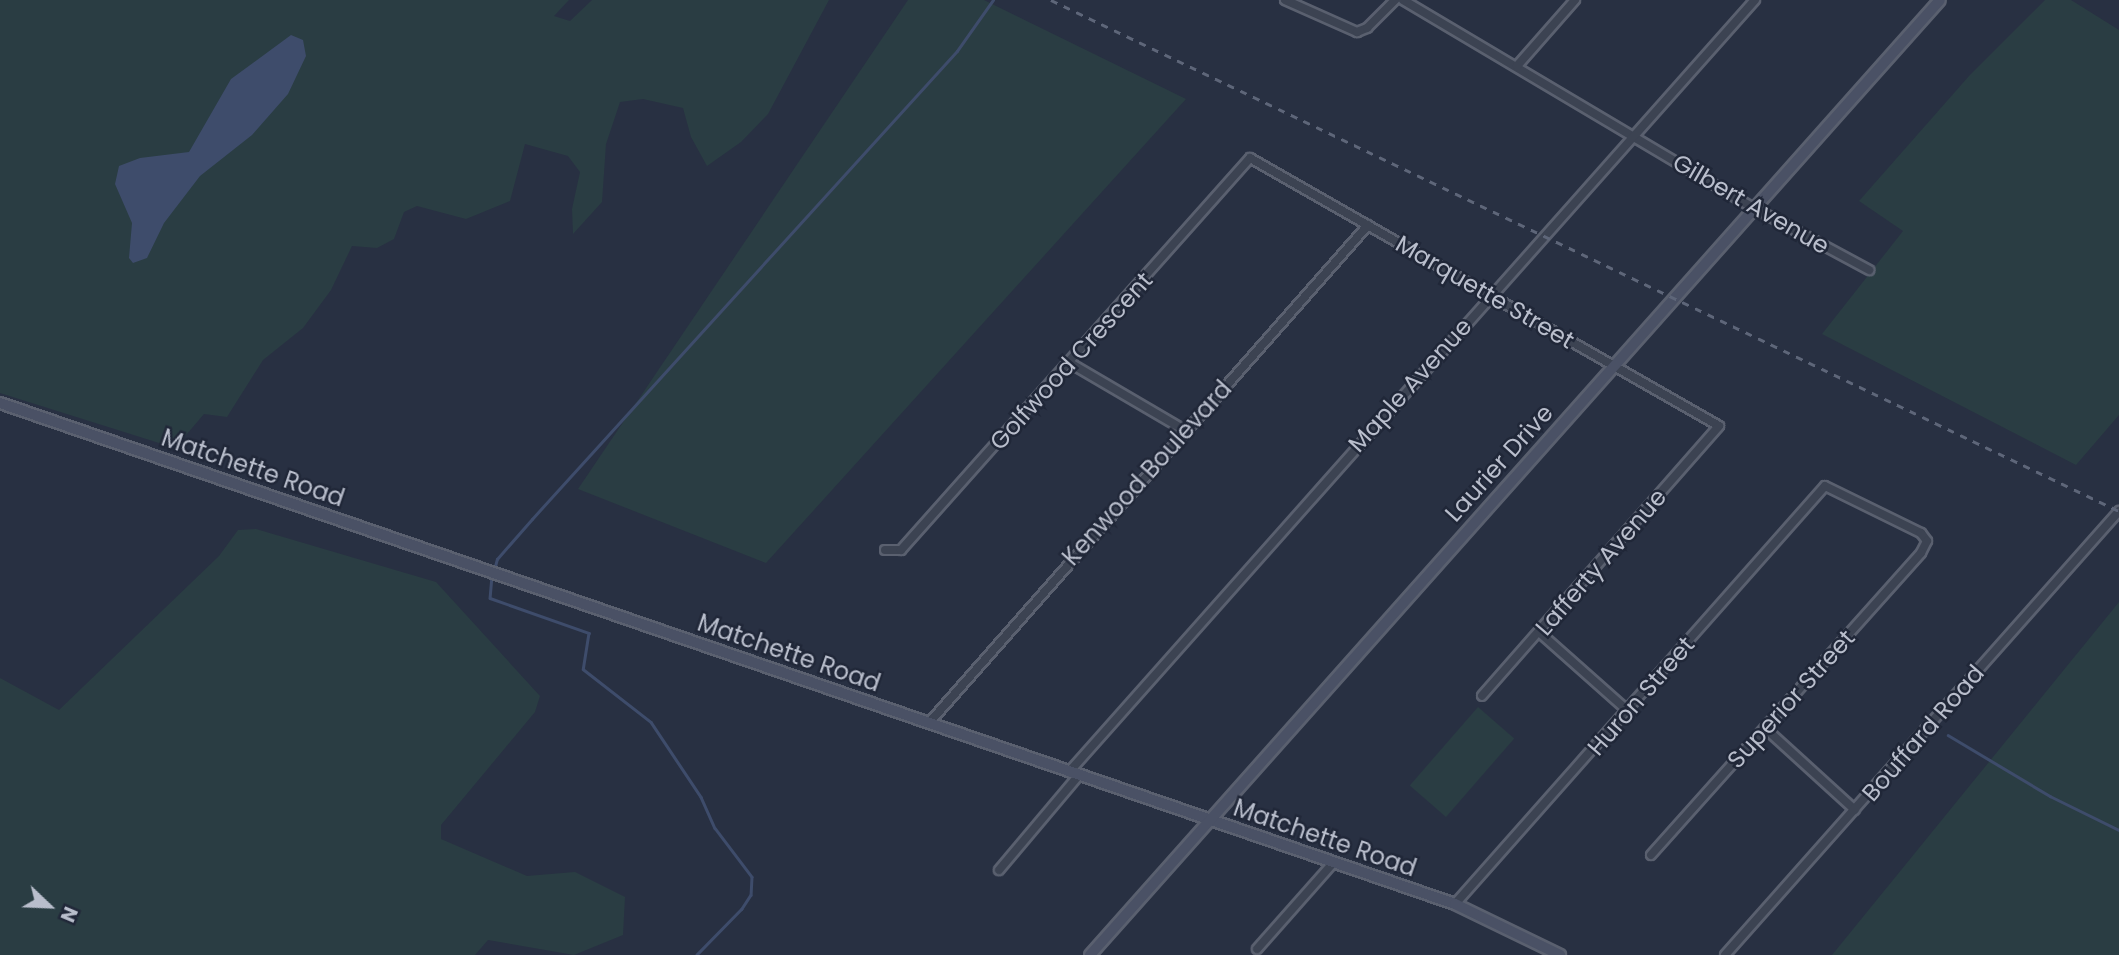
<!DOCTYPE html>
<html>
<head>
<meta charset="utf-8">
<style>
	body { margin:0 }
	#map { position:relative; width:2119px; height:955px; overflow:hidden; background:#283042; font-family:Poppins,sans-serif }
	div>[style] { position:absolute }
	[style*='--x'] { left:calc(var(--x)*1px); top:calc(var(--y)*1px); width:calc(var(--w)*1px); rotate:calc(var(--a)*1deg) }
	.green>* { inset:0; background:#2a3d43; transform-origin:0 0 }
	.water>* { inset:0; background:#3e4c6b }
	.stream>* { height:2.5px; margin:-1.25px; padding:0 1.25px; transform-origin:1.25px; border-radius:1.25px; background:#3e4c6b }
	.roads { filter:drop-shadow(2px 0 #5a606f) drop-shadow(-2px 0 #5a606f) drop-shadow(0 2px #5a606f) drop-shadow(0 -2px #5a606f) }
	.street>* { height:8px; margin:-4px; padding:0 4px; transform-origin:4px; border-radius:4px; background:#3c4352 }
	.secondary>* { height:10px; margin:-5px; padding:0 5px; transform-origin:5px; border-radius:5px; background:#4a5165 }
	.rail>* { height:2.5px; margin-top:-1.25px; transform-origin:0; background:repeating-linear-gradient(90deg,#5e6679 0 7px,transparent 0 14px) }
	span { translate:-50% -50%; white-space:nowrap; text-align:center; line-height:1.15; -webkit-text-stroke:5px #202738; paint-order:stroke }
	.street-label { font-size:24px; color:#b9becc }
	.north { position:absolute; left:14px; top:871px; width:70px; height:70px; -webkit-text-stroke:5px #202738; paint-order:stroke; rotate:113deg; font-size:19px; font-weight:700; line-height:28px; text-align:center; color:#b9becc }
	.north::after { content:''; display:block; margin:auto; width:24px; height:32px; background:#b9becc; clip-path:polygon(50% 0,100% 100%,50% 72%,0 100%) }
</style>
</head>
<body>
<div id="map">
	<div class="green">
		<div style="clip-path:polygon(0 0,569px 0,554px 16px,570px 21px,592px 0,829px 0,768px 114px,741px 142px,707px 166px,691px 137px,683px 108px,643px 99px,620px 102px,606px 144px,602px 202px,573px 234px,572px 209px,580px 172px,568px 156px,525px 144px,510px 201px,466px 219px,417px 206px,404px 212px,394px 239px,377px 248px,352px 246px,331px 290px,303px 328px,263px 360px,227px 417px,204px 414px,175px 448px,0 393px)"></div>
		<div style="clip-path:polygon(908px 0,984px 0,1186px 99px,766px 563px,578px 489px)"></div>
		<div style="clip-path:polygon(2045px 0,2071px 0,2119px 30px,2119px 415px,2076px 465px,1822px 334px,1903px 231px,1859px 201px,1969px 76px)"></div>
		<div style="clip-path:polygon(256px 529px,436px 582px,540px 696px,535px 712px,441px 825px,441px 839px,527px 876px,575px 872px,625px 897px,623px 935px,574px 955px,488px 940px,475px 955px,0 955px,0 678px,59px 710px,219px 556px,238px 530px)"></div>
		<div style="clip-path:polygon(2119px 602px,2119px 955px,1832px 955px)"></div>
		<div style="left:1478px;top:707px;width:48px;height:104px;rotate:41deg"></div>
	</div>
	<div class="water">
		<div style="clip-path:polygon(291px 35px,303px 40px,306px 56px,288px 94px,252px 135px,200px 176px,164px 223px,147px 258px,133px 263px,129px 258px,132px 223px,115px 184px,119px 166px,140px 158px,189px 152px,231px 79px)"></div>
	</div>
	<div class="stream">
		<div style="--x:494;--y:570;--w:11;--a:-75"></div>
		<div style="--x:497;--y:559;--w:53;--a:-48.8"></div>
		<div style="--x:532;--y:519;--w:632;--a:-47.76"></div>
		<div style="--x:957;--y:51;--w:62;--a:-54.8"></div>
		<div style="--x:492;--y:576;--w:22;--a:95"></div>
		<div style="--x:490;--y:598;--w:105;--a:19.5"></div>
		<div style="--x:589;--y:633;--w:36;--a:99"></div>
		<div style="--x:583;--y:669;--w:86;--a:37.9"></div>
		<div style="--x:651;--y:722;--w:90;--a:56.3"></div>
		<div style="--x:701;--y:797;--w:34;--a:66"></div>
		<div style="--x:715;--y:828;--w:61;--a:52.9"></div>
		<div style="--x:752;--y:877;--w:18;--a:93"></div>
		<div style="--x:751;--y:895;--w:17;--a:123"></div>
		<div style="--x:742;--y:909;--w:64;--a:134.4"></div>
		<div style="--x:1948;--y:735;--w:119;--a:30.9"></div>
		<div style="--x:2050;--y:796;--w:77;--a:26.2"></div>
	</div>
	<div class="roads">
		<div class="street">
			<div style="--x:1285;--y:0;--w:79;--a:24"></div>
			<div style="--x:1357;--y:32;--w:11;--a:-22"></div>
			<div style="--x:1367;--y:28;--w:40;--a:-45"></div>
			<div style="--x:1403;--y:0;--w:408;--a:30.7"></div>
			<div style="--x:1754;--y:208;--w:131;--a:28.3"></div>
			<div style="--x:1517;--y:66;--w:88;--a:-48.7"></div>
			<div style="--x:1070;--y:363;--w:132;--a:30.4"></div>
			<div style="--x:885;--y:550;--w:16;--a:0"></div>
			<div style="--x:901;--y:550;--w:525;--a:-48.32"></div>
			<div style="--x:1250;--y:158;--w:540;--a:29.74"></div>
			<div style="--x:1719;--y:426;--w:359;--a:131.3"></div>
			<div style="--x:1539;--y:632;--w:119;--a:41.6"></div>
			<div style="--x:929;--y:723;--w:664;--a:-48.6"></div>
			<div style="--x:1766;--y:729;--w:120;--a:42.3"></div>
			<div style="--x:1069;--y:772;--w:1033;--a:-48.38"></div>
			<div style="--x:999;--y:870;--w:124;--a:-49.9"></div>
			<div style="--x:1455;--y:904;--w:558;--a:-48.49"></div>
			<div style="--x:1825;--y:486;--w:107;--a:26.1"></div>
			<div style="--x:1921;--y:533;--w:10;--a:53"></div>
			<div style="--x:1927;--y:541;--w:13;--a:117"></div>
			<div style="--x:1921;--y:553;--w:405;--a:131.8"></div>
			<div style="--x:1257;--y:949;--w:115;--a:-48.5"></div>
			<div style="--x:1725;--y:955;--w:594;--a:-48.41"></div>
		</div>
		<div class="secondary">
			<div style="--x:0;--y:403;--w:1539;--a:19"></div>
			<div style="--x:1455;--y:904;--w:117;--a:25.9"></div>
			<div style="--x:1090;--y:955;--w:1278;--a:-48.33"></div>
		</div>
	</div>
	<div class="rail">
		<div style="--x:1051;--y:0;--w:1184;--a:25.57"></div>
	</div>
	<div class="street-label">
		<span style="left:1751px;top:204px;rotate:30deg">Gilbert Avenue</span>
		<span style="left:1485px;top:292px;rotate:30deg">Marquette Street</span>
		<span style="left:1071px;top:361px;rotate:-48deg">Golfwood Crescent</span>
		<span style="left:1410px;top:385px;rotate:-48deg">Maple Avenue</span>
		<span style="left:1499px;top:463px;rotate:-48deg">Laurier Drive</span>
		<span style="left:253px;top:468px;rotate:19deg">Matchette Road</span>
		<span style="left:1147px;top:473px;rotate:-48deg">Kenwood Boulevard</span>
		<span style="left:1601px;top:562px;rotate:-49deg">Lafferty Avenue</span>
		<span style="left:789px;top:653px;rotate:19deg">Matchette Road</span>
		<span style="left:1641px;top:696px;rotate:-49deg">Huron Street</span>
		<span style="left:1791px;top:699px;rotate:-48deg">Superior Street</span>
		<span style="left:1923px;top:733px;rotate:-49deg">Bouffard Road</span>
		<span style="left:1325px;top:838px;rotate:19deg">Matchette Road</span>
	</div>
	<div class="north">N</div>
</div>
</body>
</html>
